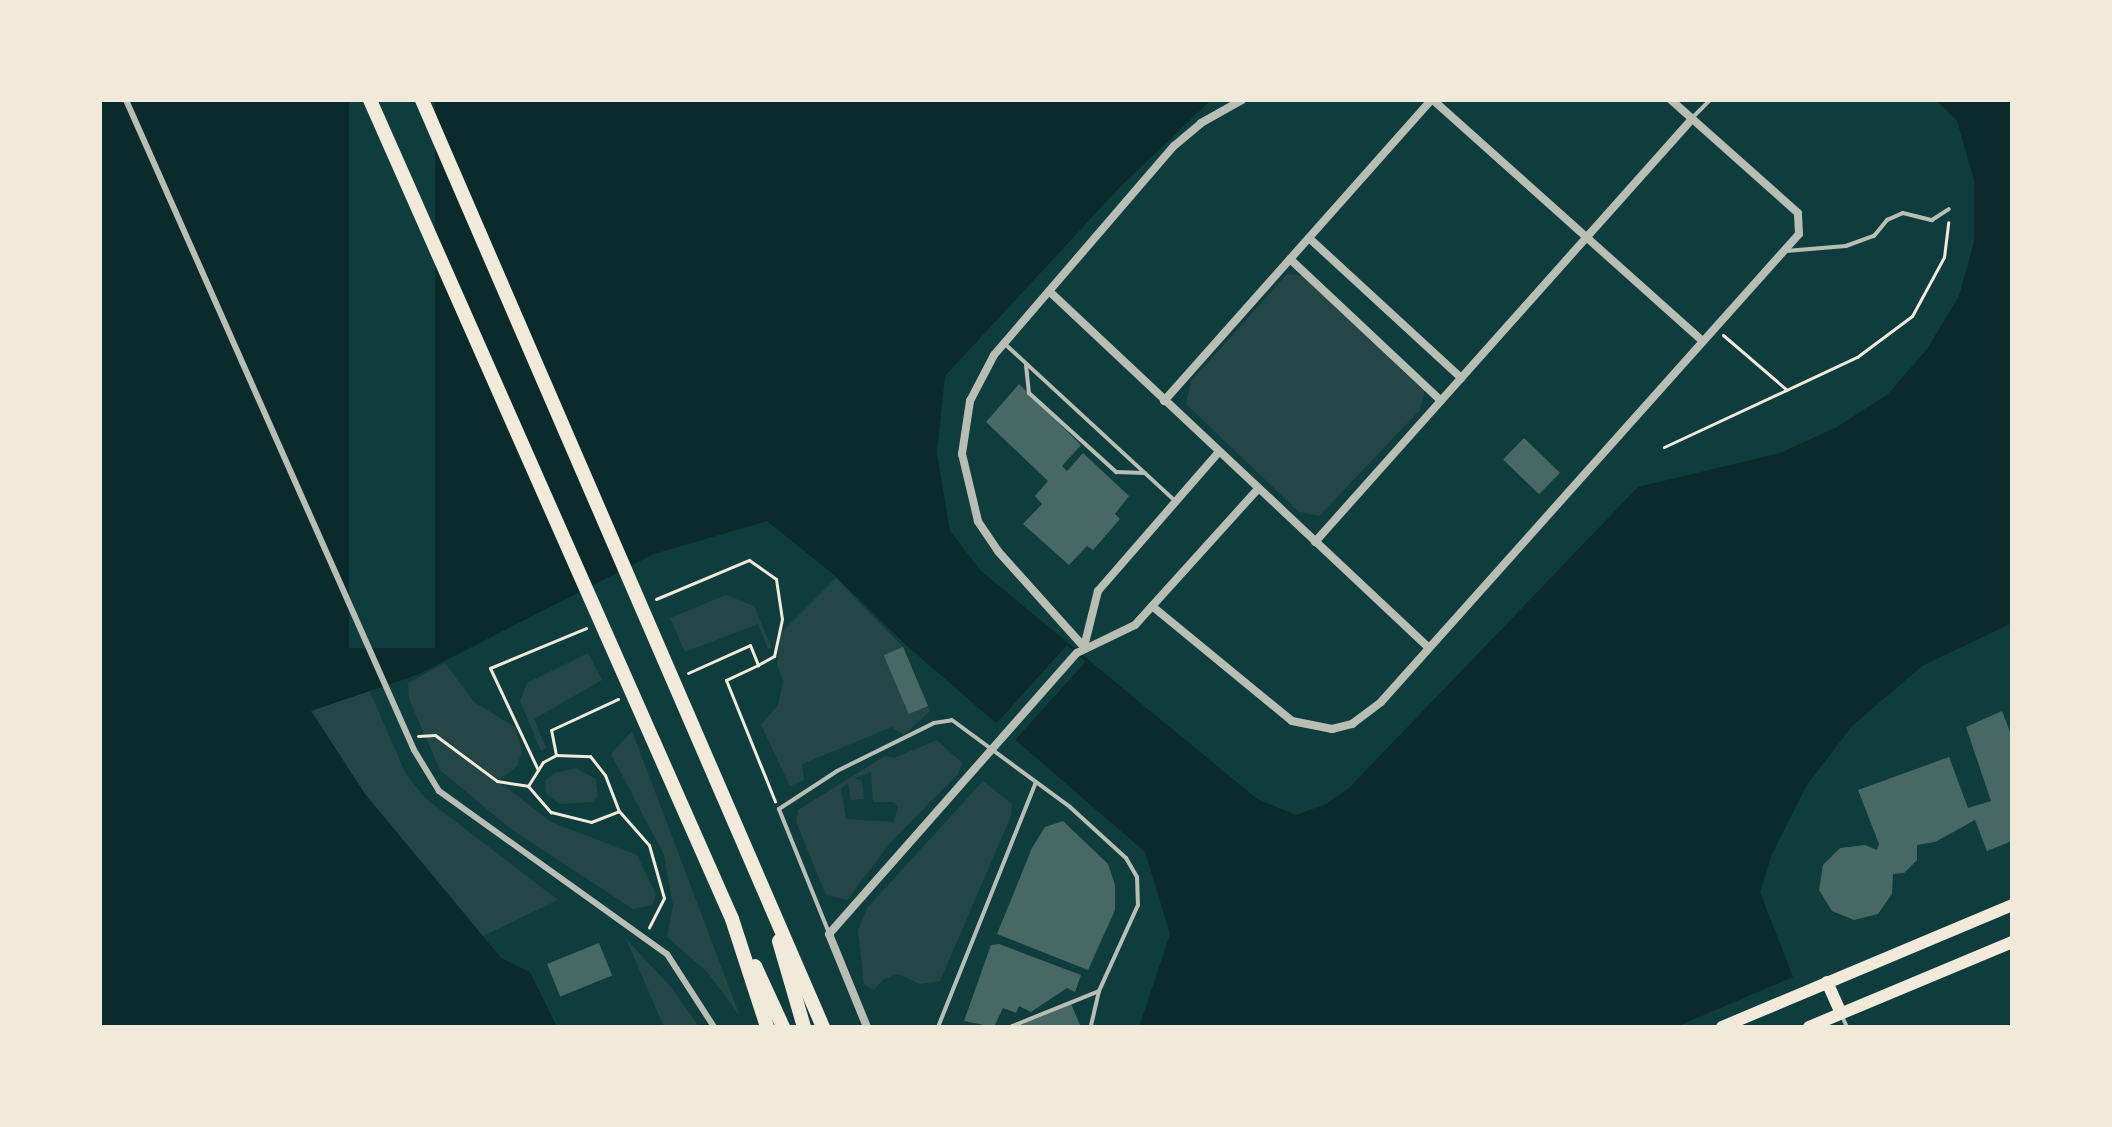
<!DOCTYPE html>
<html>
<head>
<meta charset="utf-8">
<style>
	body { margin:0 }
	#map { position:relative; width:2112px; height:1127px; overflow:hidden; background:#0f3d3e; font-family:"IBM Plex Sans",sans-serif }
	div>[style] { position:absolute }
	[style*='--x'] { left:calc(var(--x)*1px); top:calc(var(--y)*1px); width:calc(var(--w)*1px); rotate:calc(var(--a)*1deg) }
	.green>* { inset:0; background:#244646 }
	.water>* { inset:0; background:#0a2a2b }
	.pier>* { inset:0; background:#0f3d3e; transform-origin:0 0 }
	.building>* { inset:0; background:#486865; transform-origin:0 0 }
	.path>* { height:3px; margin:-1.5px; padding:0 1.5px; transform-origin:1.5px; border-radius:1.5px; background:#f1e9da }
	.service>* { height:4px; margin:-2px; padding:0 2px; transform-origin:2px; border-radius:2px; background:#b8beb3 }
	.pedestrian>* { height:6px; margin:-3px; padding:0 3px; transform-origin:3px; border-radius:3px; background:#b8beb3 }
	.minor>* { height:8px; margin:-4px; padding:0 4px; transform-origin:4px; border-radius:4px; background:#b8beb3 }
	.secondary>* { height:12px; margin:-6px; padding:0 6px; transform-origin:6px; border-radius:6px; background:#f1e9da }
	.primary>* { height:14px; margin:-7px; padding:0 7px; transform-origin:7px; border-radius:7px; background:#f1e9da }
	span { translate:-50% -50%; white-space:nowrap; text-align:center; line-height:1.15; -webkit-text-stroke:7px #f1e9da; paint-order:stroke }
	.frame { position:absolute; inset:0; border:102px solid #f1e9da; pointer-events:none }
</style>
</head>
<body>
<div id="map">
	<div class="green">
		<div style="clip-path:polygon(1287px 274px,1308px 276px,1425px 390px,1420px 410px,1319px 516px,1299px 512px,1186px 404px,1191px 381px)"></div>
		<div style="clip-path:polygon(836px 578px,903px 647px,930px 711px,904px 735px,892px 727px,802px 764px,804px 780px,790px 786px,761px 725px,778px 705px,783px 682px,777px 664px,780px 634px)"></div>
		<div style="clip-path:polygon(726px 595px,754px 606px,772px 648px,768px 649px,758px 624px,685px 652px,670px 618px)"></div>
		<div style="clip-path:polygon(588px 653px,602px 680px,534px 719px,546px 748px,541px 751px,520px 701px,527px 683px)"></div>
		<div style="clip-path:polygon(445px 663px,474px 702px,515px 727px,522px 751px,517px 766px,498px 781px,551px 822px,637px 855px,656px 894px,652px 905px,633px 909px,511px 829px,440px 770px,409px 699px,408px 683px)"></div>
		<div style="clip-path:polygon(369px 690px,406px 774px,425px 798px,558px 900px,483px 936px,365px 794px,311px 711px)"></div>
		<div style="clip-path:polygon(632px 731px,740px 1016px,707px 972px,667px 937px,673px 906px,664px 855px,611px 754px)"></div>
		<div style="clip-path:polygon(evenodd,937px 740px,962px 763px,958px 774px,891px 842px,847px 900px,826px 895px,796px 822px,798px 810px,885px 756px,894px 758px,937px 740px,871px 772px,873px 802px,894px 802px,898px 807px,894px 822px,846px 819px,841px 788px,848px 784px,851px 800px,864px 799px,862px 781px,855px 778px,871px 772px)"></div>
		<div style="clip-path:polygon(576px 768px,596px 779px,598px 796px,592px 802px,560px 804px,546px 794px,545px 781px,554px 773px)"></div>
		<div style="clip-path:polygon(983px 781px,1012px 804px,1011px 816px,940px 981px,920px 984px,898px 974px,884px 979px,874px 990px,864px 985px,858px 930px,867px 908px)"></div>
		<div style="clip-path:polygon(626px 939px,672px 988px,699px 1027px,664px 1027px)"></div>
	</div>
	<div class="water">
		<div style="clip-path:polygon(100px 100px,1211px 100px,1120px 187px,945px 376px,937px 453px,950px 531px,981px 571px,1257px 799px,1296px 815px,1326px 804px,1349px 788px,1638px 487px,1780px 453px,1837px 427px,1888px 394px,1927px 349px,1959px 296px,1974px 242px,1974px 180px,1957px 121px,1936px 100px,2012px 100px,2012px 623px,1922px 666px,1852px 726px,1807px 785px,1772px 854px,1760px 892px,1793px 977px,1676px 1027px,1139px 1027px,1170px 934px,1145px 852px,907px 646px,833px 574px,767px 521px,654px 554px,417px 675px,311px 711px,365px 794px,501px 958px,530px 972px,557px 1027px,100px 1027px)"></div>
	</div>
	<div class="pier">
		<div style="left:349px;top:100px;width:86px;height:548px"></div>
		<div style="left:1067px;top:645px;width:25px;height:106px;rotate:42deg"></div>
	</div>
	<div class="building">
		<div style="clip-path:polygon(1019px 384px,1081px 445px,1062px 466px,1067px 471px,1083px 453px,1129px 496px,1115px 514px,1120px 519px,1093px 550px,1087px 546px,1069px 565px,1023px 524px,1042px 504px,1035px 496px,1048px 481px,986px 422px)"></div>
		<div style="left:1524px;top:438px;width:50px;height:30px;rotate:44deg"></div>
		<div style="left:903px;top:647px;width:64px;height:21px;rotate:67deg"></div>
		<div style="clip-path:polygon(2002px 711px,2012px 737px,2012px 841px,1987px 851px,1975px 820px,1935px 842px,1917px 845px,1917px 860px,1904px 873px,1893px 874px,1892px 894px,1878px 914px,1854px 920px,1832px 911px,1819px 890px,1823px 865px,1840px 848px,1865px 845px,1877px 850px,1879px 844px,1858px 790px,1949px 757px,1968px 808px,1991px 801px,1966px 727px)"></div>
		<div style="clip-path:polygon(1063px 821px,1108px 864px,1115px 885px,1115px 910px,1088px 970px,997px 934px,1032px 848px,1045px 827px)"></div>
		<div style="left:599px;top:943px;width:35px;height:56px;rotate:68deg"></div>
		<div style="clip-path:polygon(999px 944px,1081px 975px,1075px 992px,1067px 988px,1031px 1012px,1019px 1006px,1016px 1013px,1003px 1008px,994px 1027px,964px 1021px,991px 945px)"></div>
		<div style="clip-path:polygon(1071px 1004px,1081px 1027px,1016px 1027px)"></div>
	</div>
	<div class="path">
		<div style="--x:1723;--y:335;--w:84;--a:40.7"></div>
		<div style="--x:1664;--y:447;--w:213;--a:-25"></div>
		<div style="--x:1857;--y:357;--w:69;--a:-36.7"></div>
		<div style="--x:1912;--y:316;--w:67;--a:-61.5"></div>
		<div style="--x:1944;--y:257;--w:35;--a:-83"></div>
		<div style="--x:656;--y:599;--w:101;--a:-22.8"></div>
		<div style="--x:749;--y:560;--w:33;--a:35"></div>
		<div style="--x:776;--y:579;--w:40;--a:81.5"></div>
		<div style="--x:782;--y:619;--w:38;--a:102"></div>
		<div style="--x:774;--y:656;--w:18;--a:151"></div>
		<div style="--x:688;--y:673;--w:68;--a:-24.3"></div>
		<div style="--x:750;--y:645;--w:22;--a:68"></div>
		<div style="--x:758;--y:665;--w:35;--a:155"></div>
		<div style="--x:726;--y:680;--w:131;--a:68"></div>
		<div style="--x:418;--y:736;--w:17;--a:-3"></div>
		<div style="--x:435;--y:735;--w:77;--a:36.6"></div>
		<div style="--x:497;--y:781;--w:31;--a:9"></div>
		<div style="--x:528;--y:786;--w:28;--a:-58"></div>
		<div style="--x:543;--y:762;--w:15;--a:-28"></div>
		<div style="--x:556;--y:755;--w:25;--a:-101"></div>
		<div style="--x:551;--y:730;--w:74;--a:-24.8"></div>
		<div style="--x:556;--y:755;--w:34;--a:2"></div>
		<div style="--x:590;--y:756;--w:24;--a:52"></div>
		<div style="--x:605;--y:775;--w:39;--a:69"></div>
		<div style="--x:619;--y:811;--w:45;--a:48.6"></div>
		<div style="--x:649;--y:845;--w:55;--a:74.2"></div>
		<div style="--x:664;--y:898;--w:33;--a:117"></div>
		<div style="--x:538;--y:770;--w:113;--a:-115.2"></div>
		<div style="--x:490;--y:668;--w:104;--a:-22.6"></div>
		<div style="--x:528;--y:786;--w:35;--a:49"></div>
		<div style="--x:551;--y:812;--w:41;--a:14"></div>
		<div style="--x:591;--y:822;--w:28;--a:-21"></div>
	</div>
	<div class="service">
		<div style="--x:1692;--y:118;--w:25;--a:-45"></div>
		<div style="--x:1786;--y:251;--w:60;--a:-4.8"></div>
		<div style="--x:1846;--y:246;--w:30;--a:-20"></div>
		<div style="--x:1874;--y:236;--w:21;--a:-51"></div>
		<div style="--x:1887;--y:220;--w:17;--a:-24"></div>
		<div style="--x:1903;--y:213;--w:30;--a:14"></div>
		<div style="--x:1932;--y:220;--w:20;--a:-33"></div>
		<div style="--x:1005;--y:344;--w:231;--a:42.7"></div>
		<div style="--x:1026;--y:365;--w:28;--a:84"></div>
		<div style="--x:1029;--y:393;--w:118;--a:42.2"></div>
		<div style="--x:1116;--y:472;--w:29;--a:2"></div>
		<div style="--x:829;--y:933;--w:134;--a:-112"></div>
		<div style="--x:779;--y:809;--w:69;--a:-33.2"></div>
		<div style="--x:837;--y:771;--w:108;--a:-26.3"></div>
		<div style="--x:934;--y:723;--w:18;--a:-9"></div>
		<div style="--x:952;--y:720;--w:147;--a:36.4"></div>
		<div style="--x:1070;--y:807;--w:76;--a:42.3"></div>
		<div style="--x:1126;--y:858;--w:22;--a:60"></div>
		<div style="--x:1137;--y:877;--w:28;--a:88"></div>
		<div style="--x:1138;--y:905;--w:94;--a:114.4"></div>
		<div style="--x:1099;--y:991;--w:37;--a:103"></div>
		<div style="--x:1842;--y:1016;--w:12;--a:66"></div>
		<div style="--x:653;--y:1027;--w:8;--a:0"></div>
		<div style="--x:938;--y:1027;--w:262;--a:-68.2"></div>
		<div style="--x:1010;--y:1027;--w:96;--a:-22"></div>
	</div>
	<div class="pedestrian">
		<div style="--x:126;--y:100;--w:711;--a:66.1"></div>
		<div style="--x:414;--y:750;--w:48;--a:58.6"></div>
		<div style="--x:439;--y:791;--w:280;--a:35.6"></div>
		<div style="--x:667;--y:954;--w:87;--a:57.2"></div>
	</div>
	<div class="minor">
		<div style="--x:1433;--y:100;--w:362;--a:41.8"></div>
		<div style="--x:1309;--y:238;--w:207;--a:42.6"></div>
		<div style="--x:1290;--y:259;--w:207;--a:43.2"></div>
		<div style="--x:1049;--y:291;--w:521;--a:43.21"></div>
		<div style="--x:1164;--y:401;--w:402;--a:-48.4"></div>
		<div style="--x:1315;--y:542;--w:567;--a:-48.29"></div>
		<div style="--x:1152;--y:606;--w:181;--a:39.4"></div>
		<div style="--x:1292;--y:721;--w:41;--a:11.3"></div>
		<div style="--x:1332;--y:729;--w:21;--a:-14"></div>
		<div style="--x:1352;--y:724;--w:36;--a:-37"></div>
		<div style="--x:1381;--y:702;--w:627;--a:-48.23"></div>
		<div style="--x:1799;--y:234;--w:21;--a:-93"></div>
		<div style="--x:1798;--y:213;--w:170;--a:-138.3"></div>
		<div style="--x:1084;--y:647;--w:129;--a:-131.9"></div>
		<div style="--x:998;--y:551;--w:36;--a:-124"></div>
		<div style="--x:978;--y:521;--w:69;--a:-103.4"></div>
		<div style="--x:962;--y:454;--w:54;--a:-81.4"></div>
		<div style="--x:970;--y:401;--w:52;--a:-62.4"></div>
		<div style="--x:994;--y:355;--w:276;--a:-49.3"></div>
		<div style="--x:1174;--y:146;--w:35;--a:-40"></div>
		<div style="--x:1201;--y:123;--w:47;--a:-29.3"></div>
		<div style="--x:1084;--y:647;--w:58;--a:-76"></div>
		<div style="--x:1098;--y:591;--w:184;--a:-49"></div>
		<div style="--x:867;--y:1027;--w:100;--a:-112.2"></div>
		<div style="--x:829;--y:934;--w:375;--a:-48.6"></div>
		<div style="--x:1077;--y:653;--w:64;--a:-25.8"></div>
		<div style="--x:1135;--y:625;--w:183;--a:-47.9"></div>
	</div>
	<div class="secondary">
		<div style="--x:1827;--y:982;--w:34;--a:66"></div>
		<div style="--x:1722;--y:1027;--w:315;--a:-22.8"></div>
		<div style="--x:1809;--y:1027;--w:220;--a:-22.7"></div>
	</div>
	<div class="primary">
		<div style="--x:370;--y:100;--w:895;--a:66.15"></div>
		<div style="--x:732;--y:919;--w:114;--a:72"></div>
		<div style="--x:422;--y:100;--w:1010;--a:66.61"></div>
		<div style="--x:779;--y:941;--w:90;--a:73.8"></div>
		<div style="--x:755;--y:966;--w:67;--a:65.3"></div>
	</div>
	<div class="frame"></div>
</div>
</body>
</html>
